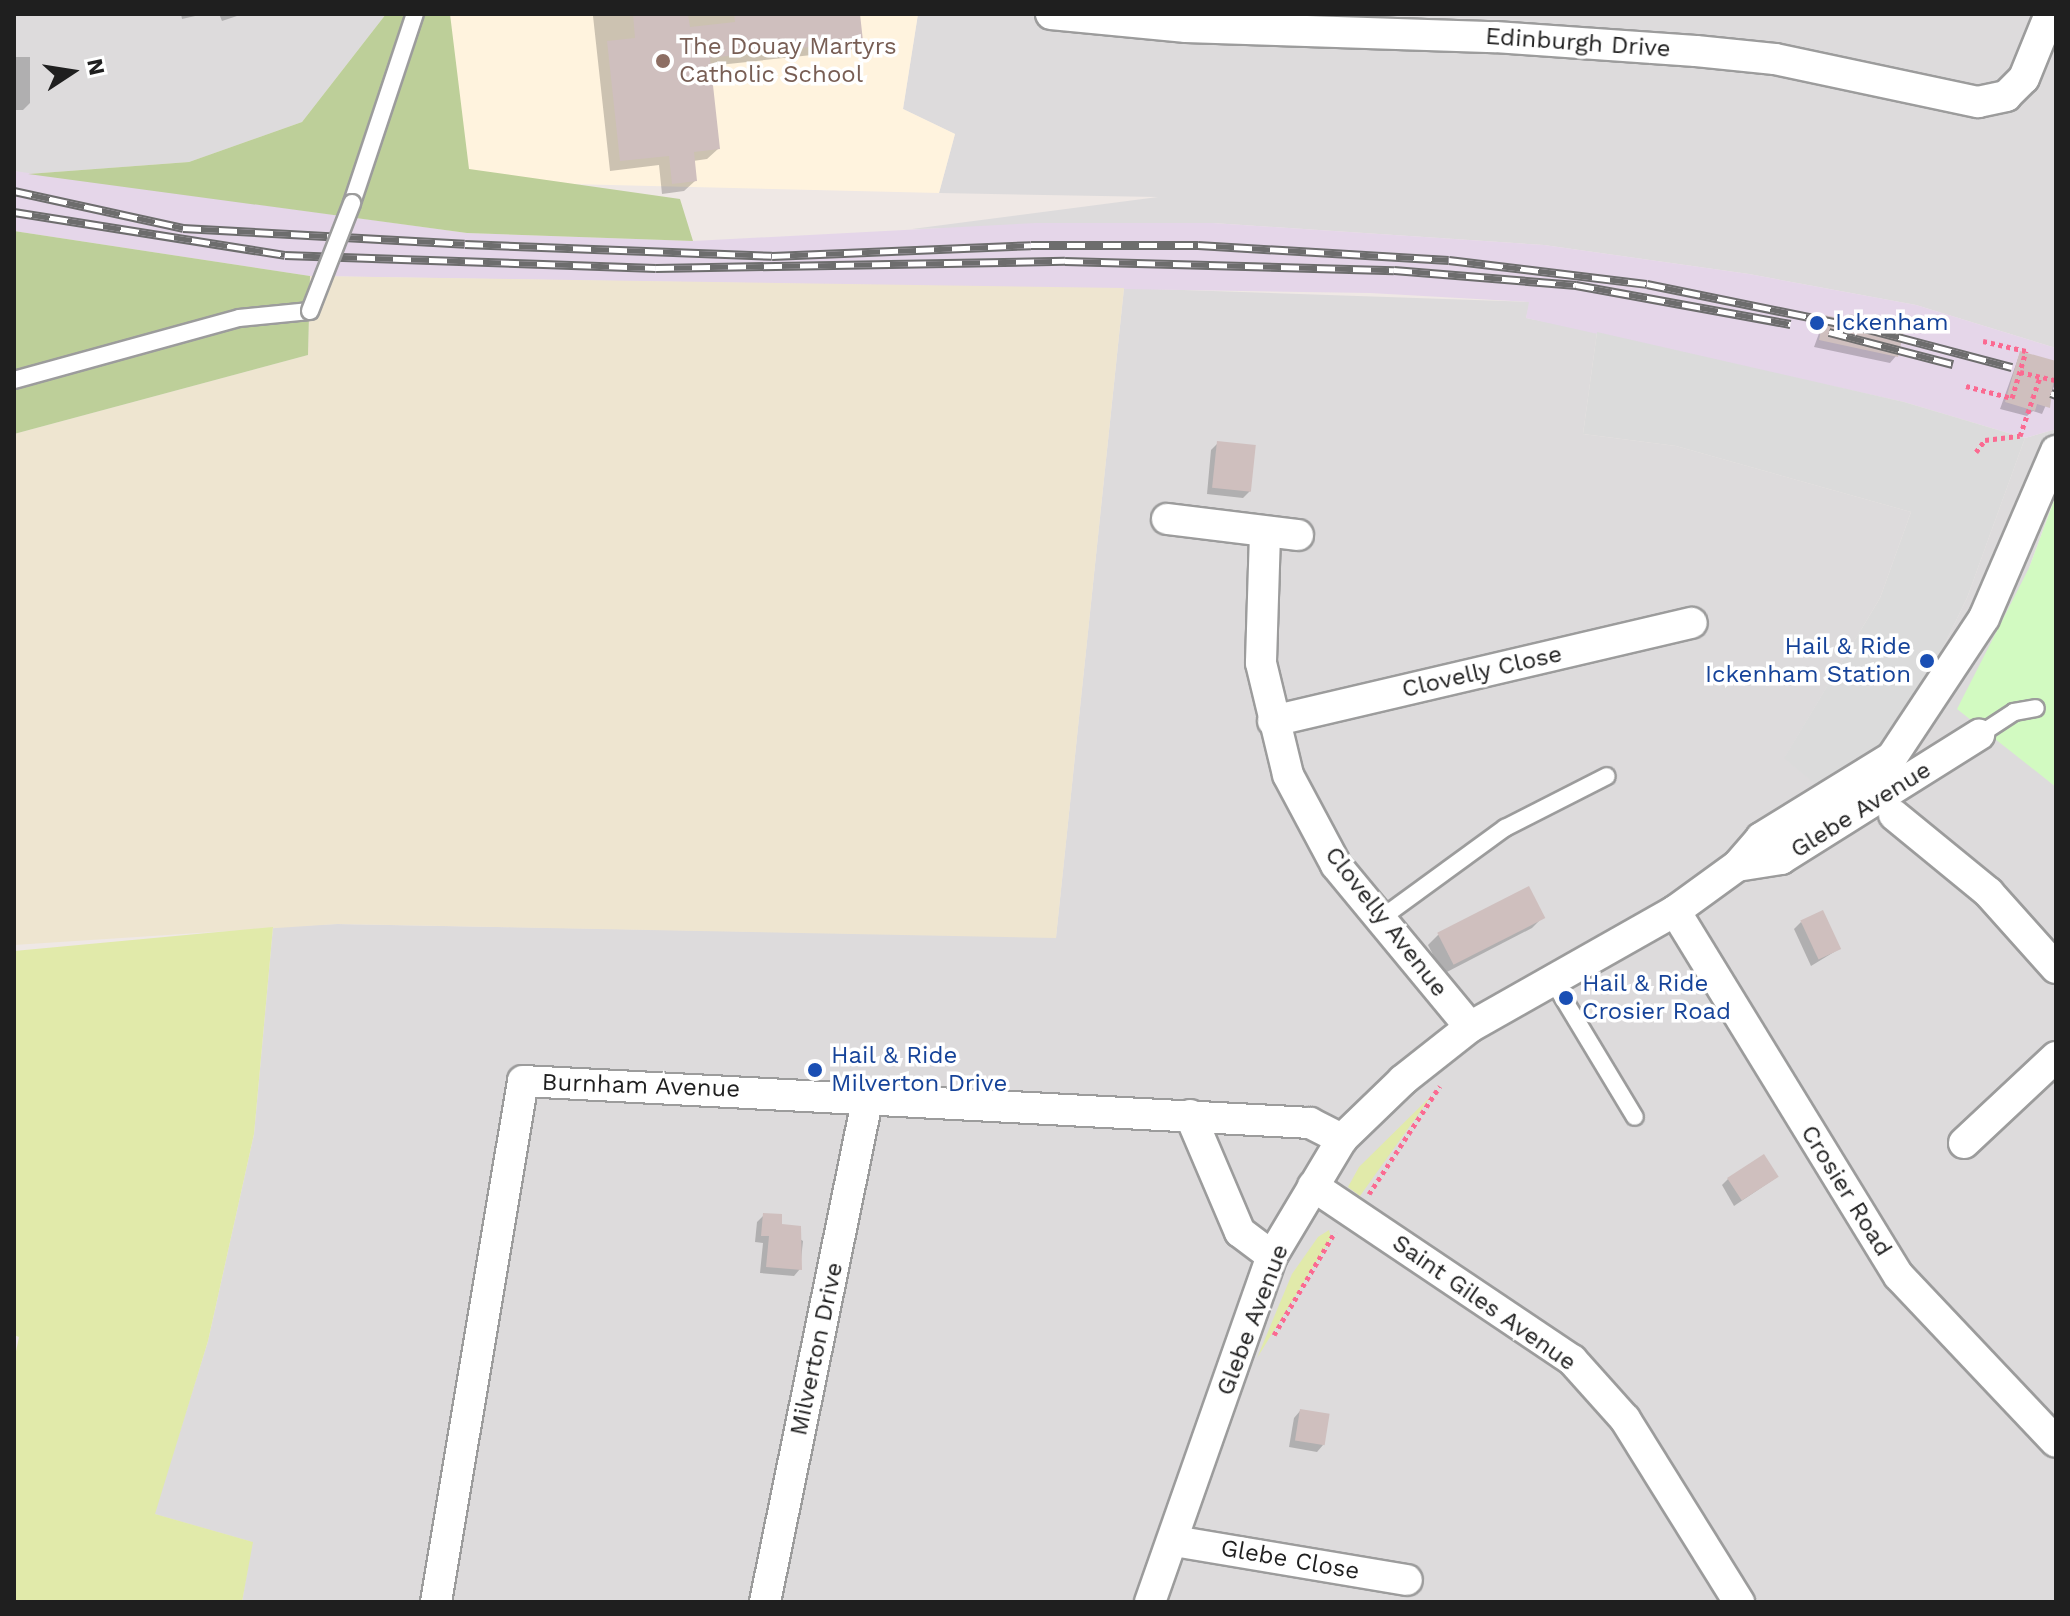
<!DOCTYPE html>
<html>
<head>
<meta charset="utf-8">
<style>
	body { margin:0 }
	#map { position:relative; width:2070px; height:1616px; overflow:hidden; background:#efe8e5; font-family:"Work Sans",sans-serif }
	div>[style] { position:absolute }
	[style*='--x'] { left:calc(var(--x)*1px); top:calc(var(--y)*1px); width:calc(var(--w)*1px); rotate:calc(var(--a)*1deg) }
	.residential>* { inset:0; background:#dddbdc }
	.industrial>* { inset:0; background:#e5d6e9 }
	.education>* { inset:0; background:#fff3de }
	.farmland>* { inset:0; background:#eee5d0 }
	.grass>* { inset:0; background:#e1eaaa }
	.forest>* { inset:0; background:#bdcf99 }
	.park>* { inset:0; background:#d2fac1 }
	.parking>* { inset:0; background:#dbdbdb }
	.shadow>* { inset:0; background:#0003 }
	.building>* { inset:0; background:#cfbfbe; transform-origin:0 0 }
	.path>* { height:5px; margin-top:-2.5px; transform-origin:0; background:repeating-linear-gradient(90deg,#fb6a91 0 4px,transparent 0 8px) }
	.roads { filter:drop-shadow(2px 0 #9c9c9c) drop-shadow(-2px 0 #9c9c9c) drop-shadow(0 2px #9c9c9c) drop-shadow(0 -2px #9c9c9c) }
	.lane>* { height:16px; margin:-8px; padding:0 8px; transform-origin:8px; border-radius:8px; background:#fff }
	.street>* { height:30px; margin:-15px; padding:0 15px; transform-origin:15px; border-radius:15px; background:#fff }
	.rail>* { height:9px; margin-top:-4.5px; transform-origin:0; background:repeating-linear-gradient(90deg,#fff 0 18px,#6d6d6d 0 36px); box-sizing:border-box; border-block:2px solid #6d6d6d }
	.path-bridge>* { height:5px; margin-top:-2.5px; transform-origin:0; background:repeating-linear-gradient(90deg,#fb6a91 0 4px,transparent 0 8px) }
	.bridges { filter:drop-shadow(2px 0 #9c9c9c) drop-shadow(-2px 0 #9c9c9c) drop-shadow(0 2px #9c9c9c) drop-shadow(0 -2px #9c9c9c) }
	.lane-bridge>* { height:16px; margin:-8px; padding:0 8px; transform-origin:8px; border-radius:8px; background:#fff }
	.dots>* { width:22px; height:22px; translate:-50% -50%; box-sizing:border-box; border:4px solid #fff; border-radius:50% }
	span { translate:-50% -50%; white-space:nowrap; text-align:center; line-height:1.15; -webkit-text-stroke:7px #fff; paint-order:stroke }
	.street-label { font-size:24px; color:#1f1f1f }
	.education-label { font-size:24px; color:#785e54 }
	.left { translate:0 -50%; text-align:left }
	.transit-label { font-size:24px; color:#164399 }
	.right { translate:-100% -50%; text-align:right }
	.frame { position:absolute; inset:0; border:16px solid #1f1f1f; pointer-events:none }
	.north { position:absolute; left:32px; top:32px; width:80px; height:80px; -webkit-text-stroke:6px #fff; paint-order:stroke; rotate:78deg; font-size:22px; font-weight:700; line-height:32px; text-align:center; color:#1f1f1f }
	.north::after { content:''; display:block; margin:auto; width:28px; height:36px; background:#1f1f1f; clip-path:polygon(50% 0,100% 100%,50% 72%,0 100%) }
</style>
</head>
<body>
<div id="map">
	<div class="residential">
		<div style="clip-path:polygon(14px 14px,386px 14px,302px 122px,189px 162px,28px 174px,14px 171px)"></div>
		<div style="clip-path:polygon(918px 14px,2056px 14px,2056px 348px,1916px 305px,1749px 274px,1544px 245px,1213px 223px,912px 229px,1158px 197px,939px 193px,955px 134px,903px 109px)"></div>
		<div style="clip-path:polygon(1124px 288px,1530px 302px,1526px 318px,1597px 332px,1583px 434px,1676px 446px,1911px 512px,1880px 598px,1785px 757px,1920px 695px,1967px 598px,2025px 438px,2056px 429px,2056px 494px,2029px 568px,2014px 752px,2056px 787px,2056px 1602px,242px 1602px,252px 1542px,154px 1514px,208px 1341px,254px 1134px,273px 927px,337px 924px,1056px 937px)"></div>
	</div>
	<div class="industrial">
		<div style="clip-path:polygon(14px 171px,467px 233px,693px 241px,1036px 223px,1213px 223px,1544px 245px,1749px 274px,1916px 305px,2056px 348px,2056px 429px,2025px 438px,1904px 402px,1526px 318px,1529px 302px,1370px 293px,310px 276px,14px 231px)"></div>
	</div>
	<div class="education">
		<div style="clip-path:polygon(435px 14px,918px 14px,903px 109px,955px 134px,939px 193px,365px 179px)"></div>
	</div>
	<div class="farmland">
		<div style="clip-path:polygon(310px 276px,1124px 288px,1056px 938px,337px 924px,14px 945px,14px 434px,308px 355px)"></div>
	</div>
	<div class="grass">
		<div style="clip-path:polygon(273px 927px,254px 1134px,208px 1341px,155px 1514px,253px 1542px,242px 1602px,14px 1602px,14px 1361px,19px 1337px,14px 1335px,14px 951px)"></div>
		<div style="clip-path:polygon(1432px 1095px,1360px 1196px,1348px 1187px,1359px 1167px)"></div>
		<div style="clip-path:polygon(1329px 1230px,1331px 1238px,1257px 1358px,1292px 1274px,1318px 1237px)"></div>
	</div>
	<div class="forest">
		<div style="clip-path:polygon(386px 14px,450px 14px,469px 169px,680px 199px,693px 241px,467px 233px,28px 174px,189px 162px,302px 122px)"></div>
		<div style="clip-path:polygon(14px 231px,310px 276px,308px 355px,14px 434px)"></div>
	</div>
	<div class="park">
		<div style="clip-path:polygon(2056px 495px,2056px 787px,1957px 709px,2029px 568px)"></div>
	</div>
	<div class="parking">
		<div style="clip-path:polygon(1597px 332px,1904px 402px,2025px 438px,1967px 598px,1920px 695px,1874px 753px,1820px 788px,1784px 758px,1880px 598px,1911px 512px,1676px 446px,1583px 434px)"></div>
	</div>
	<div class="shadow">
		<div style="clip-path:polygon(181px 14px,204px 14px,182px 19px)"></div>
		<div style="clip-path:polygon(219px 14px,243px 14px,222px 21px)"></div>
		<div style="clip-path:polygon(574px 14px,858px 14px,861px 40px,850px 51px,709px 66px,718px 149px,707px 159px,693px 161px,695px 181px,684px 191px,662px 194px,659px 165px,610px 171px,593px 16px)"></div>
		<div style="clip-path:polygon(14px 57px,30px 57px,30px 103px,23px 110px,14px 110px)"></div>
		<div style="clip-path:polygon(1825px 317px,1845px 321px,1850px 317px,1896px 356px,1890px 363px,1814px 347px)"></div>
		<div style="clip-path:polygon(2020px 353px,2056px 363px,2056px 382px,2042px 414px,2033px 411px,2027px 416px,2000px 409px)"></div>
		<div style="clip-path:polygon(1218px 443px,1250px 491px,1243px 498px,1207px 494px,1211px 450px)"></div>
		<div style="clip-path:polygon(1543px 917px,1532px 928px,1443px 974px,1428px 945px,1438px 935px)"></div>
		<div style="clip-path:polygon(1801px 922px,1839px 949px,1811px 966px,1794px 929px)"></div>
		<div style="clip-path:polygon(1777px 1177px,1734px 1206px,1722px 1185px,1728px 1179px)"></div>
		<div style="clip-path:polygon(764px 1215px,803px 1241px,800px 1269px,794px 1276px,760px 1273px,763px 1243px,755px 1242px,757px 1222px)"></div>
		<div style="clip-path:polygon(1300px 1411px,1323px 1445px,1317px 1452px,1289px 1447px,1294px 1418px)"></div>
	</div>
	<div class="building">
		<div style="clip-path:polygon(633px 14px,688px 14px,690px 27px,735px 22px,734px 14px,860px 14px,863px 41px,710px 58px,720px 149px,694px 152px,697px 181px,672px 184px,669px 156px,620px 161px,607px 41px,635px 38px)"></div>
		<div style="clip-path:polygon(1849px 314px,1905px 326px,1898px 357px,1819px 340px,1824px 315px,1848px 320px)"></div>
		<div style="clip-path:polygon(2020px 351px,2056px 361px,2050px 408px,2037px 404px,2035px 411px,2005px 402px)"></div>
		<div style="left:1217px;top:441px;width:39px;height:47px;rotate:6deg"></div>
		<div style="left:1529px;top:886px;width:36px;height:103px;rotate:63deg"></div>
		<div style="left:1823px;top:910px;width:43px;height:25px;rotate:65deg"></div>
		<div style="left:1764px;top:1154px;width:27px;height:44px;rotate:57deg"></div>
		<div style="clip-path:polygon(763px 1213px,782px 1214px,782px 1224px,801px 1226px,802px 1270px,766px 1267px,769px 1236px,761px 1236px)"></div>
		<div style="left:1300px;top:1409px;width:30px;height:32px;rotate:9deg"></div>
	</div>
	<div class="path">
		<div style="--x:1983;--y:341;--w:44;--a:13.1"></div>
		<div style="--x:2020;--y:372;--w:37;--a:13"></div>
		<div style="--x:1966;--y:386;--w:48;--a:14.6"></div>
		<div style="--x:1976;--y:452;--w:15;--a:-53"></div>
		<div style="--x:1985;--y:440;--w:35;--a:-7"></div>
		<div style="--x:2020;--y:436;--w:62;--a:-71.3"></div>
		<div style="--x:1369;--y:1194;--w:129;--a:-56.7"></div>
		<div style="--x:1274;--y:1335;--w:120;--a:-59.4"></div>
	</div>
	<div class="roads">
		<div class="lane">
			<div style="--x:352;--y:203;--w:199;--a:-71.6"></div>
			<div style="--x:14;--y:380;--w:233;--a:-15.4"></div>
			<div style="--x:239;--y:318;--w:71;--a:-5.6"></div>
			<div style="--x:1979;--y:735;--w:42;--a:-33.3"></div>
			<div style="--x:2014;--y:712;--w:22;--a:-10"></div>
			<div style="--x:1380;--y:919;--w:155;--a:-36.1"></div>
			<div style="--x:1505;--y:828;--w:114;--a:-27"></div>
			<div style="--x:1551;--y:978;--w:162;--a:58.9"></div>
		</div>
		<div class="street">
			<div style="--x:1051;--y:14;--w:136;--a:5.5"></div>
			<div style="--x:1186;--y:27;--w:309;--a:1.9"></div>
			<div style="--x:1495;--y:37;--w:201;--a:4"></div>
			<div style="--x:1696;--y:51;--w:79;--a:5.8"></div>
			<div style="--x:1775;--y:59;--w:208;--a:12"></div>
			<div style="--x:1978;--y:102;--w:29;--a:-12"></div>
			<div style="--x:2006;--y:96;--w:25;--a:-45"></div>
			<div style="--x:2024;--y:78;--w:69;--a:-67.9"></div>
			<div style="--x:1167;--y:519;--w:132;--a:7"></div>
			<div style="--x:1265;--y:534;--w:129;--a:91.8"></div>
			<div style="--x:1261;--y:663;--w:115;--a:76.4"></div>
			<div style="--x:1288;--y:775;--w:102;--a:61.9"></div>
			<div style="--x:1336;--y:865;--w:210;--a:50.4"></div>
			<div style="--x:1273;--y:721;--w:430;--a:-13.2"></div>
			<div style="--x:1894;--y:815;--w:122;--a:39.3"></div>
			<div style="--x:1988;--y:892;--w:102;--a:48.2"></div>
			<div style="--x:1737;--y:866;--w:45;--a:-9"></div>
			<div style="--x:1781;--y:859;--w:234;--a:-32.1"></div>
			<div style="--x:1675;--y:911;--w:428;--a:58.5"></div>
			<div style="--x:1899;--y:1276;--w:228;--a:46.6"></div>
			<div style="--x:1190;--y:1115;--w:127;--a:66.9"></div>
			<div style="--x:1240;--y:1232;--w:40;--a:37"></div>
			<div style="--x:1964;--y:1143;--w:126;--a:-43.1"></div>
			<div style="--x:1313;--y:1186;--w:312;--a:33.9"></div>
			<div style="--x:1572;--y:1360;--w:79;--a:48.1"></div>
			<div style="--x:1625;--y:1419;--w:216;--a:58.1"></div>
			<div style="--x:1174;--y:1541;--w:236;--a:9.5"></div>
			<div style="--x:436;--y:1602;--w:528;--a:-80.52"></div>
			<div style="--x:523;--y:1081;--w:788;--a:3.05"></div>
			<div style="--x:1310;--y:1123;--w:36;--a:27"></div>
			<div style="--x:765;--y:1602;--w:516;--a:-78.49"></div>
			<div style="--x:1150;--y:1602;--w:367;--a:-70.6"></div>
			<div style="--x:1272;--y:1256;--w:136;--a:-59.1"></div>
			<div style="--x:1342;--y:1139;--w:85;--a:-44"></div>
			<div style="--x:1403;--y:1080;--w:85;--a:-38.3"></div>
			<div style="--x:1470;--y:1027;--w:236;--a:-29.5"></div>
			<div style="--x:1675;--y:911;--w:77;--a:-36"></div>
			<div style="--x:1737;--y:866;--w:37;--a:-49"></div>
			<div style="--x:1761;--y:838;--w:154;--a:-31.7"></div>
			<div style="--x:1892;--y:757;--w:167;--a:-56.5"></div>
			<div style="--x:1984;--y:618;--w:182;--a:-66.7"></div>
		</div>
	</div>
	<div class="rail">
		<div style="--x:14;--y:191;--w:173;--a:12.3"></div>
		<div style="--x:183;--y:228;--w:282;--a:3.2"></div>
		<div style="--x:465;--y:244;--w:307;--a:2.2"></div>
		<div style="--x:772;--y:256;--w:259;--a:-2.4"></div>
		<div style="--x:1031;--y:245;--w:167;--a:0"></div>
		<div style="--x:1198;--y:245;--w:251;--a:3.4"></div>
		<div style="--x:1449;--y:260;--w:199;--a:6.9"></div>
		<div style="--x:1647;--y:284;--w:221;--a:11.5"></div>
		<div style="--x:1864;--y:328;--w:153;--a:14.8"></div>
		<div style="--x:14;--y:212;--w:274;--a:9"></div>
		<div style="--x:285;--y:255;--w:371;--a:2"></div>
		<div style="--x:656;--y:268;--w:409;--a:-1"></div>
		<div style="--x:1065;--y:261;--w:329;--a:1.6"></div>
		<div style="--x:1394;--y:270;--w:183;--a:4.7"></div>
		<div style="--x:1576;--y:285;--w:218;--a:10.3"></div>
		<div style="--x:1829;--y:332;--w:128;--a:14.5"></div>
		<div style="--x:2051;--y:393;--w:5;--a:22"></div>
	</div>
	<div class="path-bridge">
		<div style="--x:2012;--y:398;--w:49;--a:-73.4"></div>
	</div>
	<div class="bridges">
		<div class="lane-bridge">
			<div style="--x:310;--y:311;--w:116;--a:-68.7"></div>
		</div>
	</div>
	<div class="dots">
		<div style="left:663px;top:61px;background:#8d6e63"></div>
		<div style="left:1817px;top:323px;background:#1a4fb4"></div>
		<div style="left:1927px;top:661px;background:#1a4fb4"></div>
		<div style="left:1566px;top:998px;background:#1a4fb4"></div>
		<div style="left:815px;top:1070px;background:#1a4fb4"></div>
	</div>
	<div class="street-label">
		<span style="left:1578px;top:43px;rotate:4deg">Edinburgh Drive</span>
		<span style="left:1482px;top:672px;rotate:-13deg">Clovelly Close</span>
		<span style="left:1861px;top:810px;rotate:-32deg">Glebe Avenue</span>
		<span style="left:1386px;top:922px;rotate:52deg">Clovelly Avenue</span>
		<span style="left:641px;top:1086px;rotate:2deg">Burnham Avenue</span>
		<span style="left:1846px;top:1191px;rotate:58deg">Crosier Road</span>
		<span style="left:1484px;top:1303px;rotate:35deg">Saint Giles Avenue</span>
		<span style="left:1253px;top:1320px;rotate:-69deg">Glebe Avenue</span>
		<span style="left:817px;top:1349px;rotate:-78deg">Milverton Drive</span>
		<span style="left:1290px;top:1560px;rotate:10deg">Glebe Close</span>
	</div>
	<div class="education-label">
		<span class="left" style="left:679px;top:61px">The Douay Martyrs<br>Catholic School</span>
	</div>
	<div class="transit-label">
		<span class="left" style="left:1835px;top:323px">Ickenham</span>
		<span class="right" style="left:1911px;top:661px">Hail &amp; Ride<br>Ickenham Station</span>
		<span class="left" style="left:1582px;top:998px">Hail &amp; Ride<br>Crosier Road</span>
		<span class="left" style="left:831px;top:1070px">Hail &amp; Ride<br>Milverton Drive</span>
	</div>
	<div class="frame"></div>
	<div class="north">N</div>
</div>
</body>
</html>
